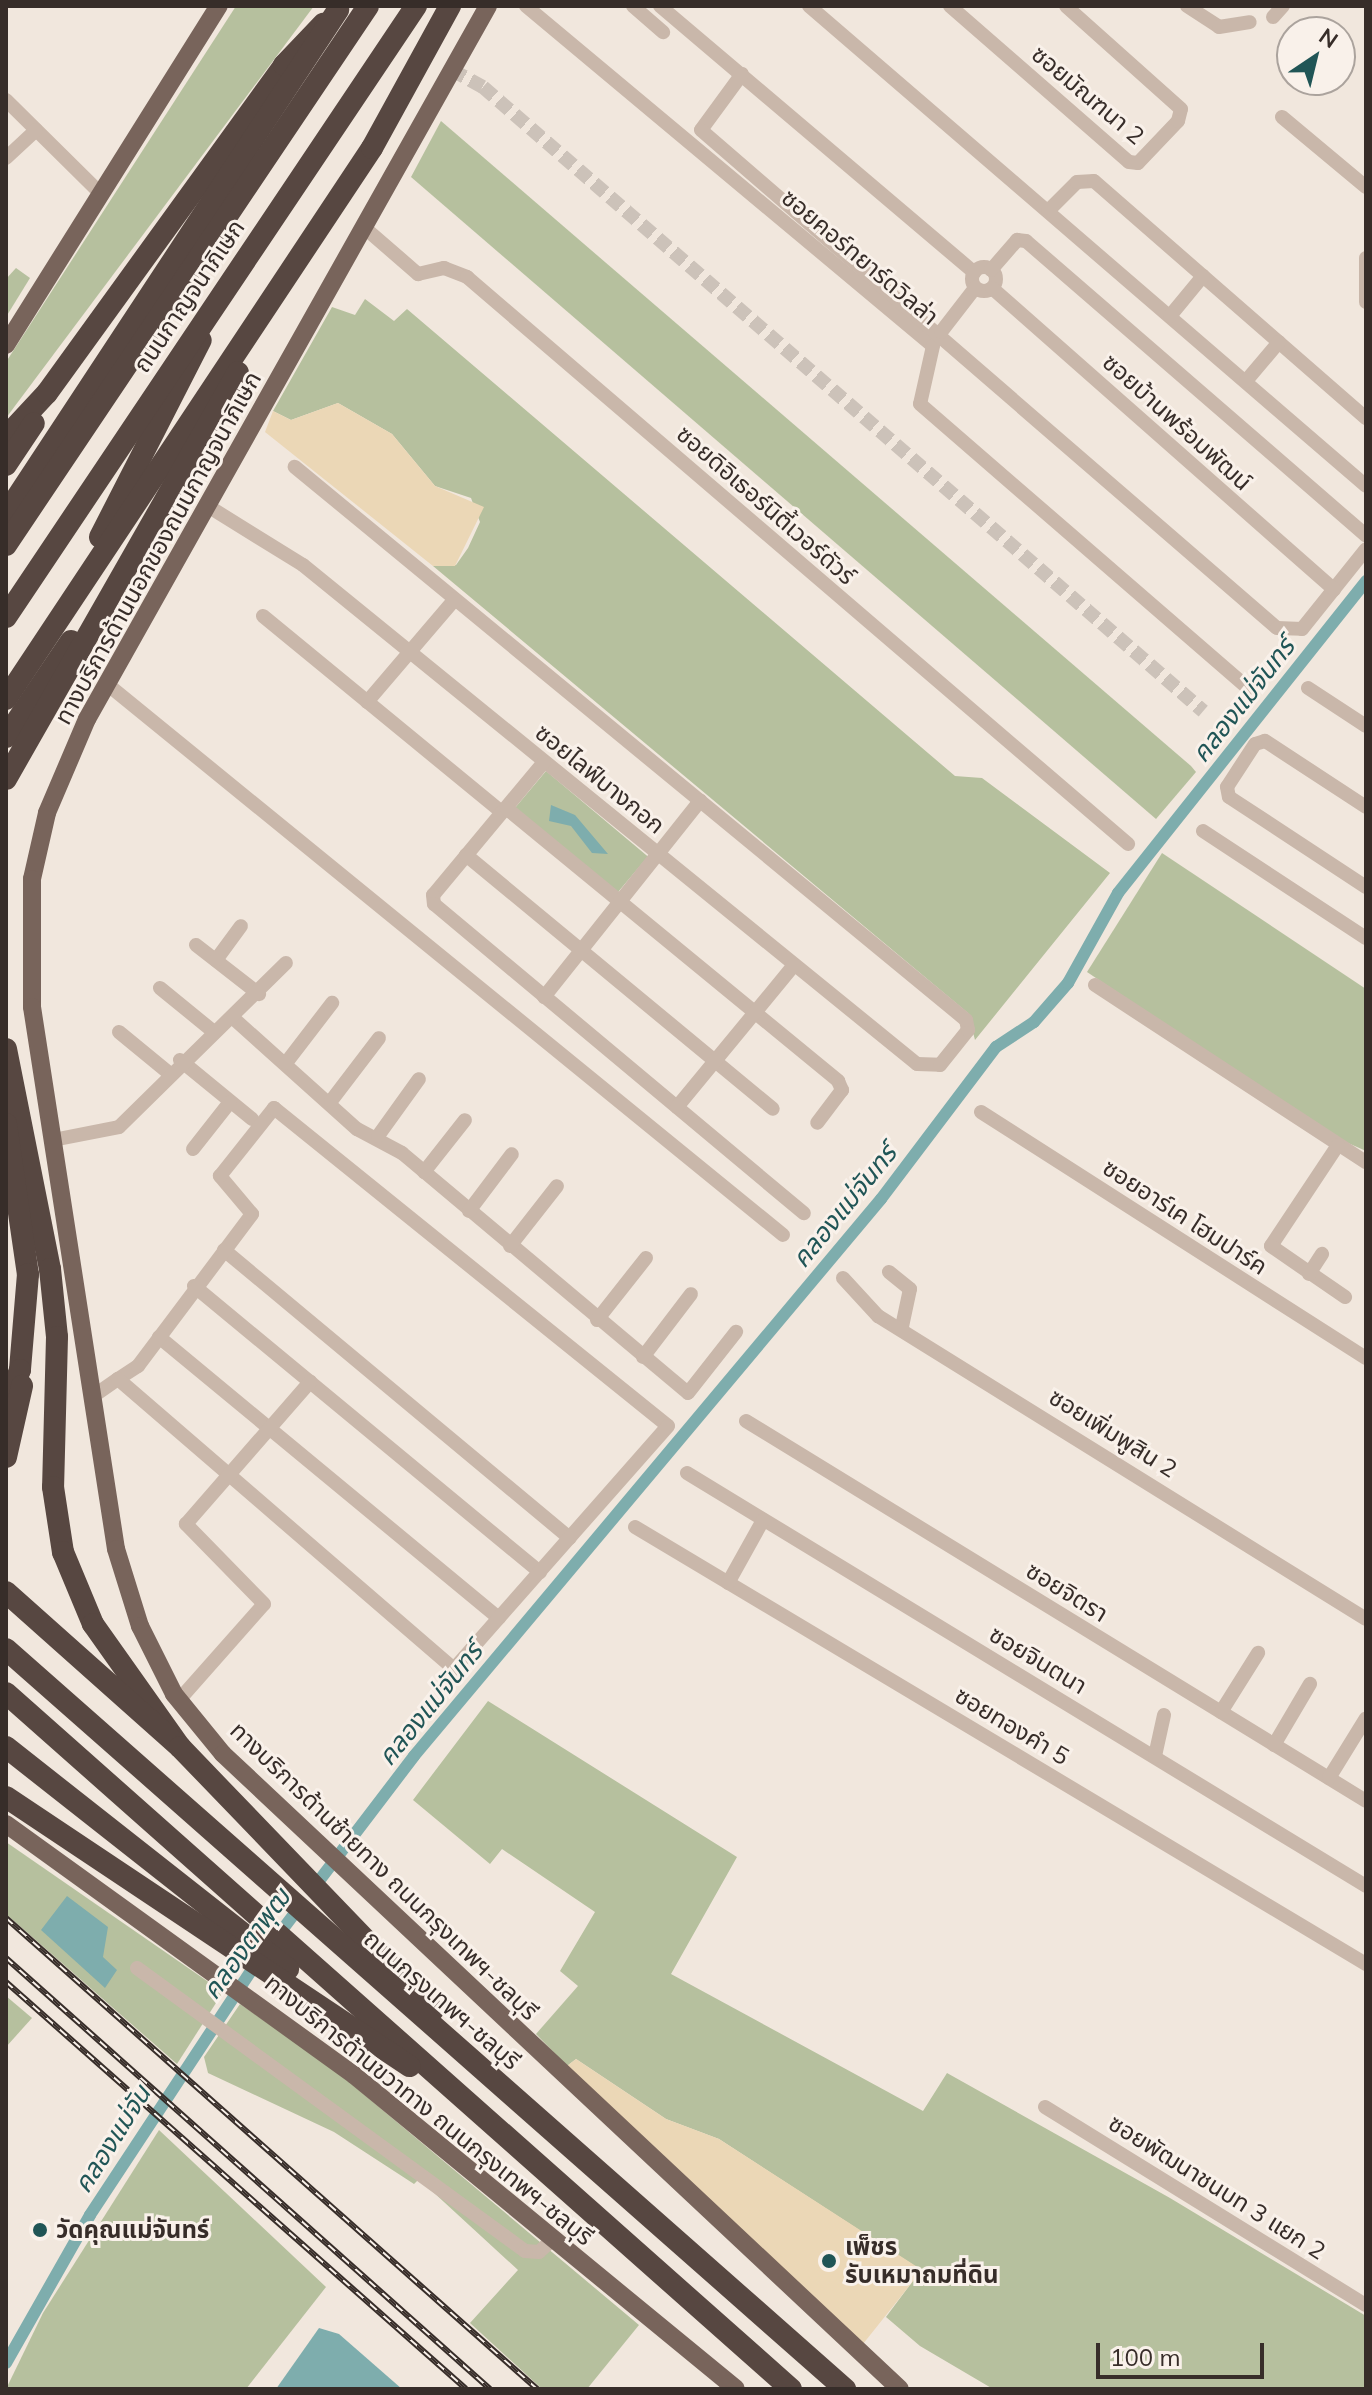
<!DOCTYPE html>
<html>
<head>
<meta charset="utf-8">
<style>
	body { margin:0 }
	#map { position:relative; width:1372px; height:2395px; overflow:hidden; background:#f1e7dd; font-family:Mulish,"Noto Sans Thai",sans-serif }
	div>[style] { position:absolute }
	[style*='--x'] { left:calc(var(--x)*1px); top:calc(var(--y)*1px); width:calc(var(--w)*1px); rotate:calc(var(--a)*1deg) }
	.green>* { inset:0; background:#b6c09e; transform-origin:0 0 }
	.sand>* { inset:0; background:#ebd7b6 }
	.water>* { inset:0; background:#7eadad }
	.canal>* { height:12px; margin:-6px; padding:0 6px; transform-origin:6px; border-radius:6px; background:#7eadad }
	.minor-tunnel>* { height:14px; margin-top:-7px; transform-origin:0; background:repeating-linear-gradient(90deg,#ccc2b9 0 14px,transparent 0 21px) }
	.minor>* { height:14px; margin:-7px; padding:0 7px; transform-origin:7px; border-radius:7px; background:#c9b7aa }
	.minor>.ring { margin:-7px; padding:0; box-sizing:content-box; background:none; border:14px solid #c9b7aa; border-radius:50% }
	.major>* { height:18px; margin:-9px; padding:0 9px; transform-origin:9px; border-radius:9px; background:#78645b }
	.highway>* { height:22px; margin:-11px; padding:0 11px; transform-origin:11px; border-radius:11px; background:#574741 }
	.rail>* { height:6px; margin-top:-3px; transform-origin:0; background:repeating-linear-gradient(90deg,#f9f1ea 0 9px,#372d29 0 18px); box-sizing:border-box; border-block:2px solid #372d29 }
	.dots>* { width:22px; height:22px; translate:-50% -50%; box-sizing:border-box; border:4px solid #f9f1ea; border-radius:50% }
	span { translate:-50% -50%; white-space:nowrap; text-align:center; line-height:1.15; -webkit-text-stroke:6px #f9f1ea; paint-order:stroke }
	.street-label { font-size:24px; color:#372d29 }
	.poi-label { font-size:24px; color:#372d29; font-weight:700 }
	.left { translate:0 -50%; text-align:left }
	.water-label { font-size:26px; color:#205556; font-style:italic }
	.frame { position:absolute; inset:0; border:8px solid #372d29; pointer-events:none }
	.north { position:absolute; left:1276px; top:16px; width:80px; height:80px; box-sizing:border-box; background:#f9f1ea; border:2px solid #aba39d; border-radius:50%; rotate:35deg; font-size:22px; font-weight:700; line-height:32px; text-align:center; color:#372d29 }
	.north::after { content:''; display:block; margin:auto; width:28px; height:36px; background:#205556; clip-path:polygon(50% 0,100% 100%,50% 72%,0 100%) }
	.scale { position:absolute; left:1096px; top:2343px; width:168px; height:36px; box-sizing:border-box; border:4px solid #372d29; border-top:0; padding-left:10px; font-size:24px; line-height:28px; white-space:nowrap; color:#372d29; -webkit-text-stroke:6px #f9f1ea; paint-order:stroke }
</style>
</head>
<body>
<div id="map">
	<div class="green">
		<div style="clip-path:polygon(236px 6px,314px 6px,6px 418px,6px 362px)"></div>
		<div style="clip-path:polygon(441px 121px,1191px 766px,1196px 772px,1156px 819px,411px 177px)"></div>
		<div style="clip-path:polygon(16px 268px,30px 278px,6px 317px,6px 279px)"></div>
		<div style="clip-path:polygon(365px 299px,394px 321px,407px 309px,955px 776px,982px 778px,1110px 873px,975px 1040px,968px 1013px,433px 566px,456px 565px,468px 548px,480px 522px,471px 498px,435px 486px,392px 434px,338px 403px,291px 420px,273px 411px,332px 307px,355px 315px)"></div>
		<div style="left:546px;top:771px;width:133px;height:50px;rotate:40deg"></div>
		<div style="clip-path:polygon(1162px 853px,1366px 989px,1366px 1151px,1330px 1135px,1087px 972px)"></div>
		<div style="clip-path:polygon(488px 1701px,737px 1857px,671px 1974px,923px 2111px,947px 2073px,1170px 2198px,1366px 2316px,1366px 2389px,993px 2389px,920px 2346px,886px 2317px,921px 2270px,719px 2139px,666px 2119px,576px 2059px,567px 2066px,536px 2034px,578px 1986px,560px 1971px,595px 1912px,502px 1849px,490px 1864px,413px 1800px)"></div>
		<div style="clip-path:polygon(6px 1842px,223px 1992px,177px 2064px,6px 1914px)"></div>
		<div style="clip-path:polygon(6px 1996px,32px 2018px,6px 2047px)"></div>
		<div style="clip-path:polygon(240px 2004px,330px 2066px,639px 2325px,587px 2389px,542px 2389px,470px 2323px,518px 2270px,419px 2179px,414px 2184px,334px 2132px,208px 2073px,204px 2057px)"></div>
		<div style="clip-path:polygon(159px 2130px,326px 2287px,246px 2389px,6px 2389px,43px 2313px)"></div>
	</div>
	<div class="sand">
		<div style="clip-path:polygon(338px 403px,392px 434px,435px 486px,484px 507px,455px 566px,433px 566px,265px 432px,273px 411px,291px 420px)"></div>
		<div style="clip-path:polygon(576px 2059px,666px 2119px,719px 2139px,922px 2270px,863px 2344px,567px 2066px)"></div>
	</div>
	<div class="water">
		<div style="clip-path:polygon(551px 805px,575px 815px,608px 854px,592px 853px,571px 826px,549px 821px)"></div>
		<div style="clip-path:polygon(67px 1896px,108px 1927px,103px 1957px,117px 1970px,105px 1988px,41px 1930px)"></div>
		<div style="clip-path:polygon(319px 2328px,339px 2334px,402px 2389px,276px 2389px)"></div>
	</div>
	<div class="canal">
		<div style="--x:312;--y:1890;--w:168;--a:-52.7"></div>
		<div style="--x:414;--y:1756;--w:727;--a:-50.02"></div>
		<div style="--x:881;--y:1199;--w:191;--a:-52.9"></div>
		<div style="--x:996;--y:1047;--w:45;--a:-33.3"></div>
		<div style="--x:1034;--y:1022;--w:52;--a:-48.9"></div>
		<div style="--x:1068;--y:983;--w:103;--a:-60.9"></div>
		<div style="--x:1118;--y:893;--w:399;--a:-51.5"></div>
		<div style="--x:276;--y:1938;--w:41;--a:-52.9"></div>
		<div style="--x:6;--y:2363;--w:170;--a:-60.4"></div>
		<div style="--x:90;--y:2215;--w:303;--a:-56.6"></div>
	</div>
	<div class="minor-tunnel">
		<div style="--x:452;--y:70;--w:35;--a:29"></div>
		<div style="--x:483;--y:87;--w:953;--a:40.91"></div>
	</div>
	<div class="minor">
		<div style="--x:526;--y:6;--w:530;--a:39.87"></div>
		<div style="--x:933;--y:346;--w:59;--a:102.6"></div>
		<div style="--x:920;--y:404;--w:434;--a:40.9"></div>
		<div style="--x:633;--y:6;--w:40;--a:41"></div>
		<div style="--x:660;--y:6;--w:412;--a:40.3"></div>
		<div style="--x:809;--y:6;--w:735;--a:40.75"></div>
		<div style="--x:950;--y:6;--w:237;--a:41.1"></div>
		<div style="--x:1129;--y:162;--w:9;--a:6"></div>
		<div style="--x:1138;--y:163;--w:58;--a:-46.4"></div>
		<div style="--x:1178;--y:121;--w:12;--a:-76"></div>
		<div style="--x:1181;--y:109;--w:154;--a:-138.2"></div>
		<div style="--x:1187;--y:6;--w:38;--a:33"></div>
		<div style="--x:1219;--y:27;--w:31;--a:-9"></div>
		<div style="--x:1273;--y:17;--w:15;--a:-48"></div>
		<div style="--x:742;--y:74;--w:69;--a:126.2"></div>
		<div style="--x:701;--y:130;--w:761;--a:40.85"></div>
		<div style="--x:1277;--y:628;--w:25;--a:2"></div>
		<div style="--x:1302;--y:629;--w:102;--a:-51.3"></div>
		<div style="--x:6;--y:100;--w:132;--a:44.7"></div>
		<div style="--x:1282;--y:117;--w:109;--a:39.8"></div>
		<div style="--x:6;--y:158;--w:41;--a:-43"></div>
		<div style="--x:1048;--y:211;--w:41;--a:-45"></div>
		<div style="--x:1077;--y:182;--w:17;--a:-3"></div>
		<div style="--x:1094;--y:181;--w:361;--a:41.1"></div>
		<div style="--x:366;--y:229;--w:69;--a:40.9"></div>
		<div style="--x:418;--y:274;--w:27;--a:-13"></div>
		<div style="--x:444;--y:268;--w:25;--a:21"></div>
		<div style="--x:467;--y:277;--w:871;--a:40.62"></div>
		<div style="--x:1366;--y:258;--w:44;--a:90"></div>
		<div class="ring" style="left:972px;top:267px;width:10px;height:10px"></div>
		<div style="--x:991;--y:270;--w:40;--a:-49"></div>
		<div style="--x:1017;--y:240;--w:9;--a:6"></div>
		<div style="--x:1026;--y:241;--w:450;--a:40.9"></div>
		<div style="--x:992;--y:288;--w:456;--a:41.4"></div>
		<div style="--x:1170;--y:316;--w:52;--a:-50.5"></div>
		<div style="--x:941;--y:332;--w:56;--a:-52.3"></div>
		<div style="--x:1246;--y:381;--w:51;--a:-49.8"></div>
		<div style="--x:211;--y:508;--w:108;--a:31.8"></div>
		<div style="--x:303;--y:565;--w:791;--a:39.1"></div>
		<div style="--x:917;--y:1064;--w:23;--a:2"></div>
		<div style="--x:940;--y:1065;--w:45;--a:-51.3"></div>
		<div style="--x:968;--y:1030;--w:10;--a:-101"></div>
		<div style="--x:966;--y:1020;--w:870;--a:-140.51"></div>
		<div style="--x:263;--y:616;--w:309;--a:39.4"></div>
		<div style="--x:107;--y:684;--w:872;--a:39.18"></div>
		<div style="--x:1308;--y:688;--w:69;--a:33.2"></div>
		<div style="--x:367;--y:702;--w:135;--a:-49.5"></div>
		<div style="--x:544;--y:762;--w:173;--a:129.8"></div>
		<div style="--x:433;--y:895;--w:9;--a:84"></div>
		<div style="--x:434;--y:904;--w:482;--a:39.9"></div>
		<div style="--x:1366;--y:807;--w:121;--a:-146.8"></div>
		<div style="--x:1265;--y:741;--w:10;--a:163"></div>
		<div style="--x:1255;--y:744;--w:51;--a:123.1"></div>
		<div style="--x:1227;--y:787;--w:10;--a:79"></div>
		<div style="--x:1229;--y:797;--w:164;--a:33.3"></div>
		<div style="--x:506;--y:808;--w:430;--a:39.4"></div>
		<div style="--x:838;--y:1081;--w:10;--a:66"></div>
		<div style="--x:842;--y:1090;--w:41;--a:127.1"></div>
		<div style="--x:1203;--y:831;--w:195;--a:33.3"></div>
		<div style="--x:466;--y:855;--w:398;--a:39.6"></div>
		<div style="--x:196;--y:945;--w:80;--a:37.9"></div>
		<div style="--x:216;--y:960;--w:42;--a:-53.7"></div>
		<div style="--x:1095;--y:985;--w:324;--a:33.2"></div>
		<div style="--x:160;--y:988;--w:70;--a:39.2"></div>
		<div style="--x:544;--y:997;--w:251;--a:-51.5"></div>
		<div style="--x:232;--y:1017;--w:168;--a:41.9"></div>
		<div style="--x:357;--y:1129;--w:51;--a:28.1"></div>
		<div style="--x:402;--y:1153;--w:373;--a:40"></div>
		<div style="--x:688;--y:1393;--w:78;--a:-51.8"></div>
		<div style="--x:119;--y:1032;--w:65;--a:39.4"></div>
		<div style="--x:180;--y:1060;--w:93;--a:39.3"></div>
		<div style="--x:286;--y:1063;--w:76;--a:-52.5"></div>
		<div style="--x:331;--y:1101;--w:79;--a:-52.7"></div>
		<div style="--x:677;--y:1107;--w:184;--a:-50.5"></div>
		<div style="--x:981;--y:1112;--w:457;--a:32.6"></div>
		<div style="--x:378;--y:1136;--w:70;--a:-54.3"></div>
		<div style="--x:53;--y:1140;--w:67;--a:-11.1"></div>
		<div style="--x:119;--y:1127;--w:234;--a:-44.5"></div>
		<div style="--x:1338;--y:1145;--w:121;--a:123.6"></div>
		<div style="--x:1271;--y:1246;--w:90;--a:34.6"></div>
		<div style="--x:193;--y:1149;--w:60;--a:-51.8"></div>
		<div style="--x:424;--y:1172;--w:66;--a:-51.7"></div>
		<div style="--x:469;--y:1211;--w:71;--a:-53"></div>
		<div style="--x:510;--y:1246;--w:76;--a:-51.9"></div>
		<div style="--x:224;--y:1250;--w:450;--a:39.8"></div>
		<div style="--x:889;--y:1272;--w:27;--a:39"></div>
		<div style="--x:910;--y:1289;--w:40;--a:102"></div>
		<div style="--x:1309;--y:1274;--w:24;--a:-57"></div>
		<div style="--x:843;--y:1278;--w:52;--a:47.4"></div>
		<div style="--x:878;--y:1316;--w:574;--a:31.84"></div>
		<div style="--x:194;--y:1286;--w:449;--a:39.6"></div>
		<div style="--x:597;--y:1320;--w:79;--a:-51.7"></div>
		<div style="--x:159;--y:1337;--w:441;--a:39.6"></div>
		<div style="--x:643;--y:1357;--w:79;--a:-52.7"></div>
		<div style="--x:92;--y:1397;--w:32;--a:-35"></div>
		<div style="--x:118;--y:1379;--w:24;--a:-33"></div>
		<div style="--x:138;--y:1366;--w:190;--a:-53.1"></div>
		<div style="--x:252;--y:1214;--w:50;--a:-130.1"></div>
		<div style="--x:220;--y:1176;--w:87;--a:-51.5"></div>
		<div style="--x:274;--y:1108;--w:506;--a:38.91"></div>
		<div style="--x:668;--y:1426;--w:324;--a:131.4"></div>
		<div style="--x:454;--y:1669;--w:444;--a:-139.2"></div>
		<div style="--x:746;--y:1421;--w:727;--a:31.5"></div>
		<div style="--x:687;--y:1473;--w:795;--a:31.31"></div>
		<div style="--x:635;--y:1527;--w:852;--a:30.87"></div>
		<div style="--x:728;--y:1583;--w:72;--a:-60.9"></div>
		<div style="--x:179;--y:1700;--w:128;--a:-48.5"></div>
		<div style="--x:264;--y:1604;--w:112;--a:-134.3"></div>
		<div style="--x:186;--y:1524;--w:189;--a:-48.9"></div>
		<div style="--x:1221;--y:1712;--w:70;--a:-57.9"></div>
		<div style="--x:1274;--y:1745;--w:71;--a:-59.5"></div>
		<div style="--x:1155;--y:1756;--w:42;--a:-77.6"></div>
		<div style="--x:1329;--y:1778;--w:70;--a:-58.3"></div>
		<div style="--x:137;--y:1968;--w:480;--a:36.1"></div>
		<div style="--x:525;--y:2251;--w:14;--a:4"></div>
		<div style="--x:539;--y:2252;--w:19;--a:-43"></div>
		<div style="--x:1045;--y:2107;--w:377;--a:31.7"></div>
	</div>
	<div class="major">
		<div style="--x:488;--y:6;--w:818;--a:119.35"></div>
		<div style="--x:87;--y:719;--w:102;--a:113.1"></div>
		<div style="--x:47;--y:813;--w:68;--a:102.8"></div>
		<div style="--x:32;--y:879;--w:128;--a:90"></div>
		<div style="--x:32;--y:1007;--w:548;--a:81.19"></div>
		<div style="--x:116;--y:1549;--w:81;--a:72.7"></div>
		<div style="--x:140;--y:1626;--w:76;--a:63.4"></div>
		<div style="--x:174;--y:1694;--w:77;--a:50.8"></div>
		<div style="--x:223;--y:1754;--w:928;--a:43.17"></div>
		<div style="--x:6;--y:345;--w:400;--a:-57.9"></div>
		<div style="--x:6;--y:1824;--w:429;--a:35.8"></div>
		<div style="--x:354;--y:2075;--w:494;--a:39.4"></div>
	</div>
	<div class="highway">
		<div style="--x:6;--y:437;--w:60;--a:-47"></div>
		<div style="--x:47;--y:393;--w:405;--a:-54.1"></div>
		<div style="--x:284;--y:65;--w:57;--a:-46.4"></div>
		<div style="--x:6;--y:465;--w:50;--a:-56.3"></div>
		<div style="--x:6;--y:514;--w:604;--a:-56.63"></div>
		<div style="--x:100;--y:537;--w:221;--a:-62.9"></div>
		<div style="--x:6;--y:545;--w:649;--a:-56.11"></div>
		<div style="--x:6;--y:617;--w:736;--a:-56.14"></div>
		<div style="--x:6;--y:699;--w:661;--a:-56.41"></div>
		<div style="--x:372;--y:148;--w:162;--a:-61.2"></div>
		<div style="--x:6;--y:737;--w:116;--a:-55.9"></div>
		<div style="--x:6;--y:779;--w:468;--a:-60.3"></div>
		<div style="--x:6;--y:1049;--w:224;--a:78.7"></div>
		<div style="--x:50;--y:1269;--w:68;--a:84.1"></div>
		<div style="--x:57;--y:1337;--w:150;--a:91.5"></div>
		<div style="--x:53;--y:1487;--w:66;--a:81.3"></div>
		<div style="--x:63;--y:1552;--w:78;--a:67.4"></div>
		<div style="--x:93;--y:1624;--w:151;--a:54.7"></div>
		<div style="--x:6;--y:1124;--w:152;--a:81.7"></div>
		<div style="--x:28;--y:1274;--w:96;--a:94.8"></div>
		<div style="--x:20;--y:1370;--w:38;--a:112"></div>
		<div style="--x:6;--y:1457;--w:73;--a:-77.3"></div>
		<div style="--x:6;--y:1592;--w:233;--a:41.7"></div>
		<div style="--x:180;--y:1747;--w:365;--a:46.1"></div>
		<div style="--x:6;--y:1649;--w:1119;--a:41.41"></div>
		<div style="--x:6;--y:1693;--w:1049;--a:41.56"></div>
		<div style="--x:6;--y:1747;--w:359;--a:38.2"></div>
		<div style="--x:6;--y:1797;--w:485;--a:33.7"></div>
	</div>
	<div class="rail">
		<div style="--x:6;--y:1918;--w:710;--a:41.57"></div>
		<div style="--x:6;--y:1958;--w:648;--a:41.68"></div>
		<div style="--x:6;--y:1982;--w:614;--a:41.5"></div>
	</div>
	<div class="dots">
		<div style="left:40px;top:2230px;background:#205556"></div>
		<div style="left:829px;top:2261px;background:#205556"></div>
	</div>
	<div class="street-label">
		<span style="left:1088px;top:95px;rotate:40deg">ซอยมัณฑนา 2</span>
		<span style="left:860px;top:257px;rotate:40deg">ซอยคอร์ทยาร์ดวิลล่า</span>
		<span style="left:189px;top:296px;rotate:-56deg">ถนนกาญจนาภิเษก</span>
		<span style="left:1177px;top:422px;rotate:42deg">ซอยบ้านพร้อมพัฒน์</span>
		<span style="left:766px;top:505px;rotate:41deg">ซอยดิอิเธอร์นิตี้เวอร์ดัวร์</span>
		<span style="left:158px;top:548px;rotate:-61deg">ทางบริการด้านนอกของถนนกาญจนาภิเษก</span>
		<span style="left:600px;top:779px;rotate:39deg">ซอยไลฟ์บางกอก</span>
		<span style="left:1185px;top:1217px;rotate:33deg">ซอยอาร์เค โฮมปาร์ค</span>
		<span style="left:1113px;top:1433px;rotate:32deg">ซอยเพิ่มพูสิน 2</span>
		<span style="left:1067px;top:1592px;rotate:32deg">ซอยจิตรา</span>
		<span style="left:1038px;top:1660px;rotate:31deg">ซอยจินตนา</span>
		<span style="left:1012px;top:1726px;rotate:31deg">ซอยทองคำ 5</span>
		<span style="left:384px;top:1871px;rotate:44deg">ทางบริการด้านซ้ายทาง ถนนกรุงเทพฯ-ชลบุรี</span>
		<span style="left:442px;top:2000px;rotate:41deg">ถนนกรุงเทพฯ-ชลบุรี</span>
		<span style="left:429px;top:2110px;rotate:39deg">ทางบริการด้านขวาทาง ถนนกรุงเทพฯ-ชลบุรี</span>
		<span style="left:1217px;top:2187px;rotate:32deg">ซอยพัฒนาชนบท 3 แยก 2</span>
	</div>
	<div class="poi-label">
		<span class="left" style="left:56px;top:2230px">วัดคุณแม่จันทร์</span>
		<span class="left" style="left:845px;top:2261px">เพ็ชร<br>รับเหมาถมที่ดิน</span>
	</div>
	<div class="water-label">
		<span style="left:1243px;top:700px;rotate:-52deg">คลองแม่จันทร์</span>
		<span style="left:844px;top:1206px;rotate:-51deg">คลองแม่จันทร์</span>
		<span style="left:430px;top:1704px;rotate:-51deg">คลองแม่จันทร์</span>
		<span style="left:246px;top:1944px;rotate:-54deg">คลองตาพุฒ</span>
		<span style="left:112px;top:2139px;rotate:-58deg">คลองแม่จัน</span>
	</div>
	<div class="frame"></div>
	<div class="north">N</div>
	<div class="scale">100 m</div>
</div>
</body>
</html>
